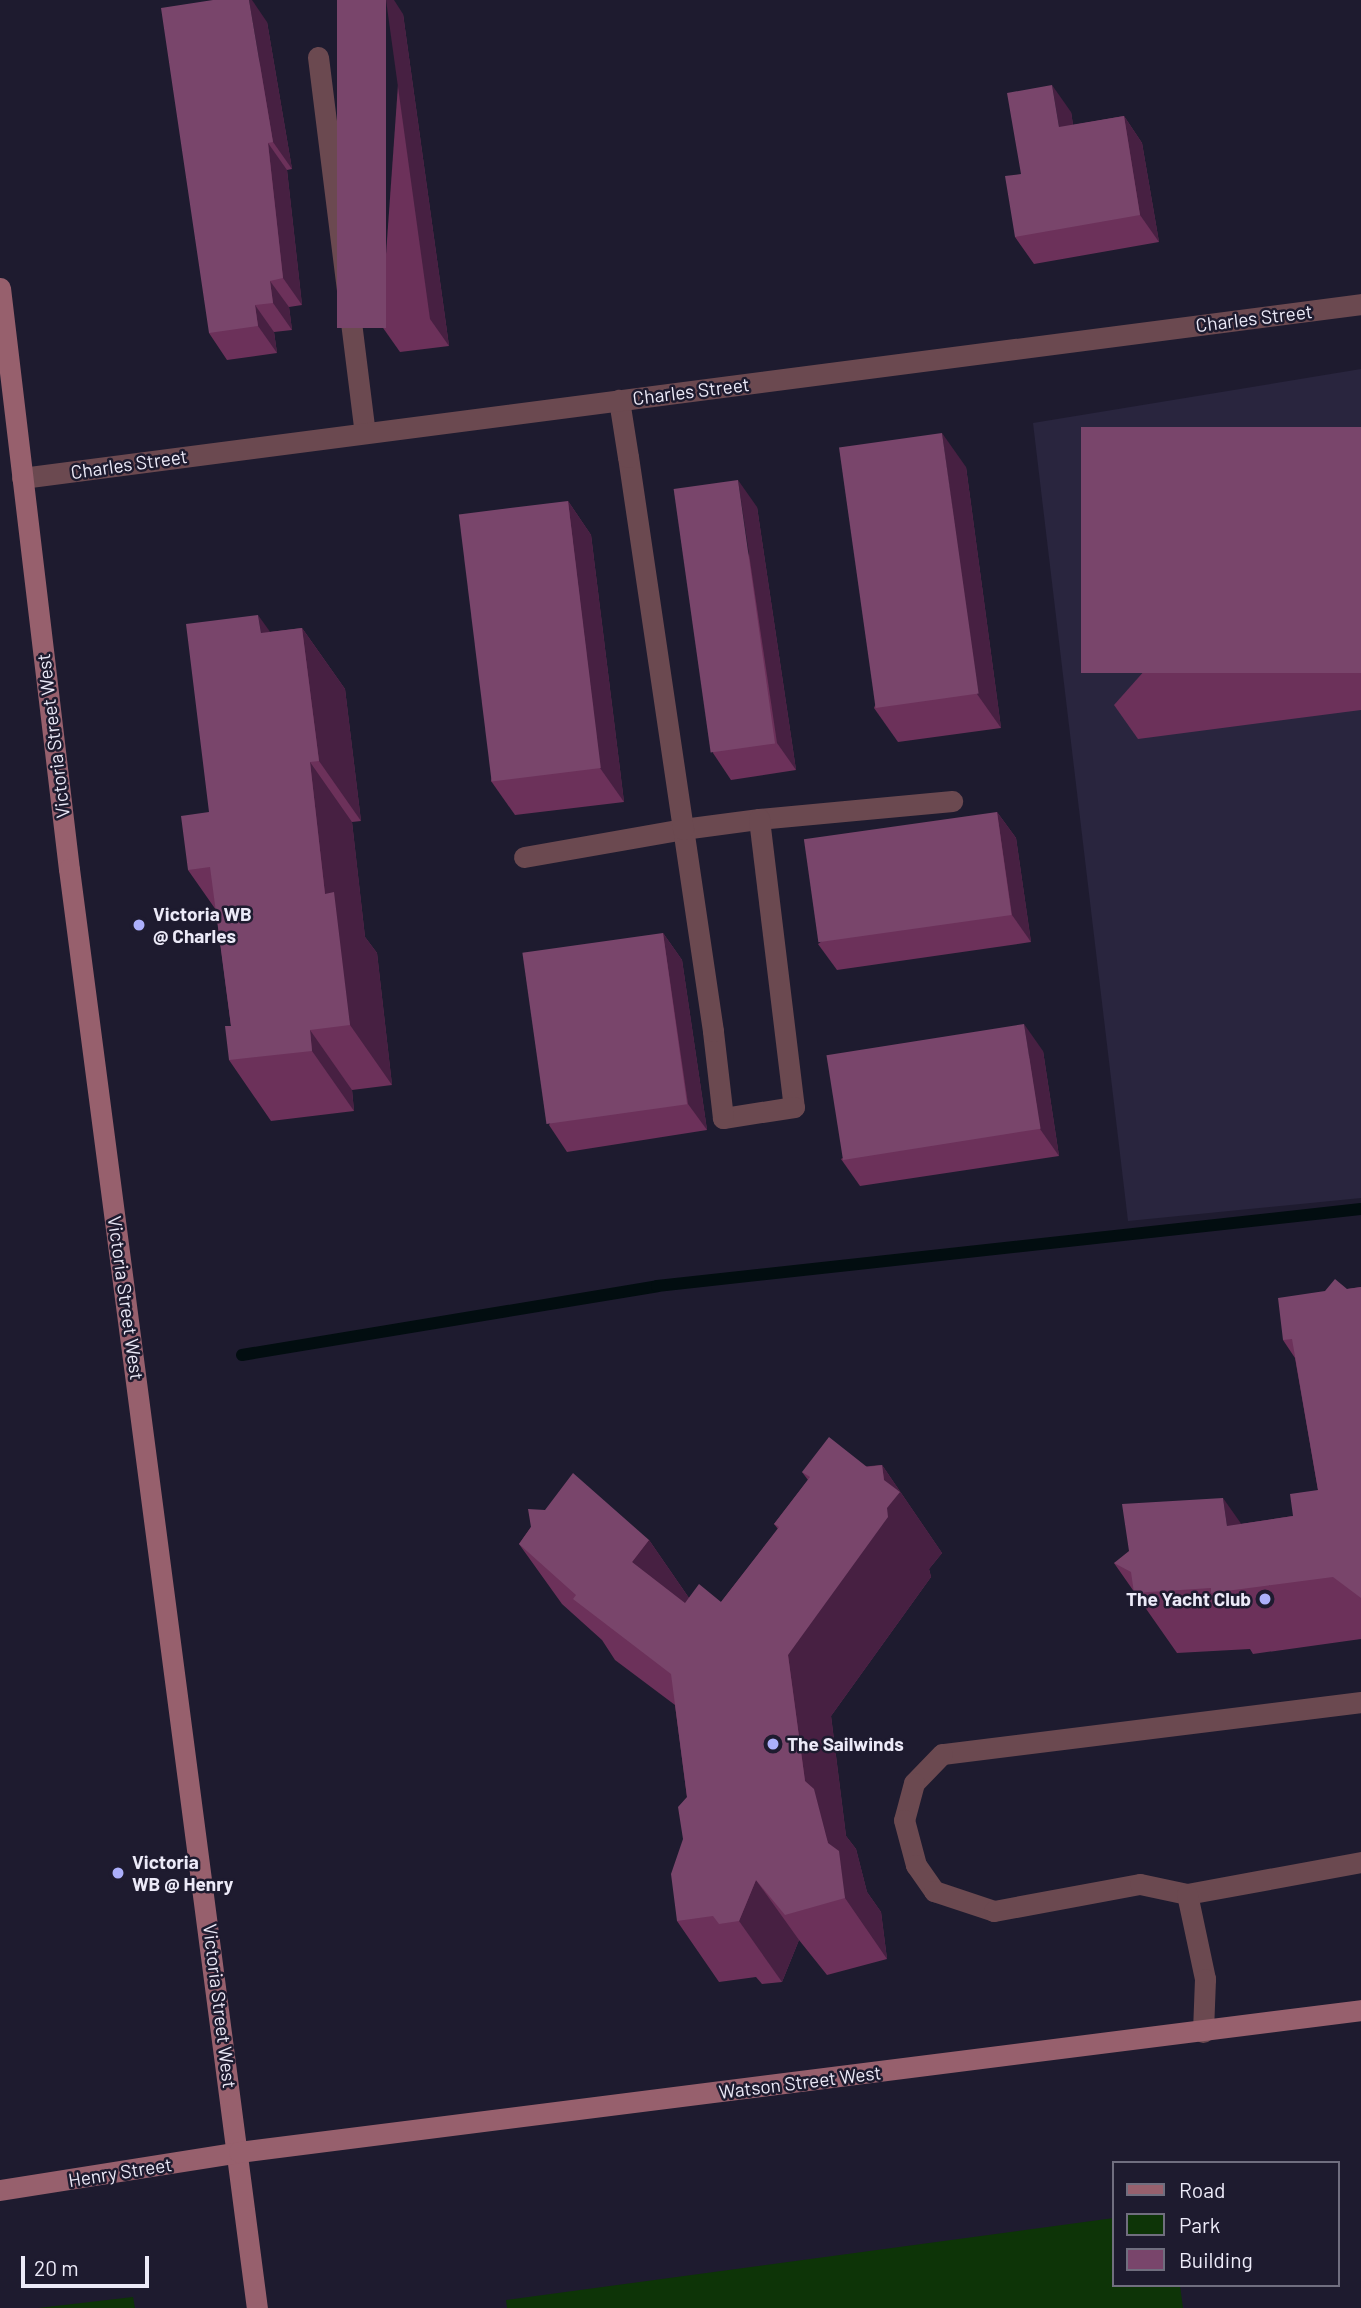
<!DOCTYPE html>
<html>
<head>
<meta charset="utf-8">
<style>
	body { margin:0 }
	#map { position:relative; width:1361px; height:2308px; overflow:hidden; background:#1e1b2f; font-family:Barlow,sans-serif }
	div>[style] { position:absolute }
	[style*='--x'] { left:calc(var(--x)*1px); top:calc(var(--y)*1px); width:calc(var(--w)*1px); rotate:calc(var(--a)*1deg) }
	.built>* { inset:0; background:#29253e }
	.green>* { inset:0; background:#0d3407 }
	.stream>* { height:12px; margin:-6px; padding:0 6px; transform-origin:6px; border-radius:6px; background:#020d10 }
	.lane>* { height:21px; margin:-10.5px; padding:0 10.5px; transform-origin:10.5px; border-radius:10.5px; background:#6b4950 }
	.street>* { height:21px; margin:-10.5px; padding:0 10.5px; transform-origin:10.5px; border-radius:10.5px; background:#6b4950 }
	.secondary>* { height:21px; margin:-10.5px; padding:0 10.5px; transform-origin:10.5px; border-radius:10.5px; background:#97606d }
	.wall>* { inset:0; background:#6c315a }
	.shaded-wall>* { inset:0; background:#472042 }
	.building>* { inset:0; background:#79456b; transform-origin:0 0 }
	.dots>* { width:19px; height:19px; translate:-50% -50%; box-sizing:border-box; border:4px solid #1e1b2f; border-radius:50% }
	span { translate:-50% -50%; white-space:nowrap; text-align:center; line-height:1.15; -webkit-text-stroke:5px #1e1b2f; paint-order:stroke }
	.street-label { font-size:19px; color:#eceaf8 }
	.poi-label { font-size:19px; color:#eceaf8; font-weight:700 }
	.left { translate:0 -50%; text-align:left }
	.right { translate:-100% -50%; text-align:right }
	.legend { position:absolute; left:1112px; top:2161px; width:228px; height:126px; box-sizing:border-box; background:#1e1b2f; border:2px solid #706e7f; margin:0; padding:9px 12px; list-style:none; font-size:21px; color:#eceaf8 }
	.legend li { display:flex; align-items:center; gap:14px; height:35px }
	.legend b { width:35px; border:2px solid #706e7f }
	.scale { position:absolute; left:21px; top:2256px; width:128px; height:32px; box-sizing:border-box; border:4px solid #eceaf8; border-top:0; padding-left:9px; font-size:21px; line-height:24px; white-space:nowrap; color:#eceaf8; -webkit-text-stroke:5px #1e1b2f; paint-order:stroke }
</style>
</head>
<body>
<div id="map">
	<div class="built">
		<div style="clip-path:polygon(1361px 369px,1361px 1198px,1128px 1221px,1033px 423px)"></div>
	</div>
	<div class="green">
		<div style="clip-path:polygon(1114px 2218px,1114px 2285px,1180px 2285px,1183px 2308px,507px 2308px,506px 2300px)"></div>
		<div style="clip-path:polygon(133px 2297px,135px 2308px,38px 2308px)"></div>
	</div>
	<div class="stream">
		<div style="--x:242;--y:1355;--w:421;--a:-9.4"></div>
		<div style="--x:657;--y:1286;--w:708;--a:-6.24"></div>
	</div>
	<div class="lane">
		<div style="--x:318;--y:57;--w:379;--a:82.9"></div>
		<div style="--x:759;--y:819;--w:194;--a:-5.3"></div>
		<div style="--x:524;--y:857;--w:161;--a:-10"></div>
		<div style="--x:683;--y:829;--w:77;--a:-7.5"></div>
		<div style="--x:759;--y:819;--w:290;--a:83.1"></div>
		<div style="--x:794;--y:1107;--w:72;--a:171.2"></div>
		<div style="--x:723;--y:1118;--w:88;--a:-96.6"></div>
		<div style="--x:713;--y:1031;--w:204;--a:-98.4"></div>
		<div style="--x:683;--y:829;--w:376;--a:-98.4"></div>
		<div style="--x:628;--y:457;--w:58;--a:-99"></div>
		<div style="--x:1361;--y:1702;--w:422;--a:172.9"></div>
		<div style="--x:942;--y:1754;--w:40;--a:134"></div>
		<div style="--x:914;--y:1783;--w:38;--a:105"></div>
		<div style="--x:904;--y:1820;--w:47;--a:75.1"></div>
		<div style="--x:916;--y:1865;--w:32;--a:55"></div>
		<div style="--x:934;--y:1891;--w:63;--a:18.4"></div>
		<div style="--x:994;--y:1911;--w:148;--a:-10.5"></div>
		<div style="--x:1140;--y:1884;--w:48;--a:12"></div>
		<div style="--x:1187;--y:1894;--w:177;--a:-10.4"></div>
		<div style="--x:1187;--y:1894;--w:87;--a:78"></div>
		<div style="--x:1205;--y:1979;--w:53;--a:92.2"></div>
	</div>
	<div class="street">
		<div style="--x:22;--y:478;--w:1350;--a:-7.4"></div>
	</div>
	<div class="secondary">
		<div style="--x:0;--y:288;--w:585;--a:83.23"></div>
		<div style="--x:69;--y:869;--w:1451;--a:82.56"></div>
		<div style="--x:0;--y:2190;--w:242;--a:-9"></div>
		<div style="--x:239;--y:2152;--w:1131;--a:-7.21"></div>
	</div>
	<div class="wall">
		<div style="clip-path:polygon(403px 14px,449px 346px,400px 352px,381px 325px)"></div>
		<div style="clip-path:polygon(267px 22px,292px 169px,287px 170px,302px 305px,289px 307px,292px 330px,274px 332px,277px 353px,227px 360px,209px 333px)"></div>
		<div style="clip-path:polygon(1071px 112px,1073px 125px,1124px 116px,1142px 143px,1159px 242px,1034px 264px,1015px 237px,1021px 174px)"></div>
		<div style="clip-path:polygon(1361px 427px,1361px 710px,1138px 739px,1114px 705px)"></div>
		<div style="clip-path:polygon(966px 467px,1001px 728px,898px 742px,874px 708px)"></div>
		<div style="clip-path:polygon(568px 501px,591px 535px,624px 802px,515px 815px,491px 781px)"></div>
		<div style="clip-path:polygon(757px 507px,796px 770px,731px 780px,713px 753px)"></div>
		<div style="clip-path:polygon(302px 628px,345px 689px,361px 821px,352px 822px,365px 937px,377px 953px,392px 1085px,352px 1090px,354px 1111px,271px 1121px,229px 1060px,231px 1026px,216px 910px,188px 870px,209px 812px,270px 632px)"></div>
		<div style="clip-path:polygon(997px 812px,1016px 838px,1031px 942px,837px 970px,818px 944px)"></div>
		<div style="clip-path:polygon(663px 933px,682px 960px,707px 1130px,567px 1152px,549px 1125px)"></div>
		<div style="clip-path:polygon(1043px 1051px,1059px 1156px,860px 1186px,841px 1159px)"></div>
		<div style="clip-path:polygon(1361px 1287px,1361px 1639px,1253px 1654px,1250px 1649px,1177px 1653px,1114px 1563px,1241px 1524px,1293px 1516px,1318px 1490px,1295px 1358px,1283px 1340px,1347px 1289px)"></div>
		<div style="clip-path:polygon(882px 1465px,942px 1553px,929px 1569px,931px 1577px,831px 1716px,846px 1836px,856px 1849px,867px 1892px,881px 1912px,887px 1959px,827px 1975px,799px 1940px,782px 1982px,762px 1984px,756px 1977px,719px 1982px,677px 1921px,687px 1797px,675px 1705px,615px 1660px,602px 1640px,562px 1604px,519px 1544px,531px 1527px,649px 1540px,689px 1598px,721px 1602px,778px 1529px,774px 1524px,808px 1480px,802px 1472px)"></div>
	</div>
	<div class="shaded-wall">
		<div style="clip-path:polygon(249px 0,252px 0,267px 22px,292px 169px,273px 142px)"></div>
		<div style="clip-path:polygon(386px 0,394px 0,403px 14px,449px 346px,430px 319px)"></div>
		<div style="clip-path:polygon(1052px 85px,1071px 112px,1078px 154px,1059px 127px)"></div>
		<div style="clip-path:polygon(1124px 116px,1142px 143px,1159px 242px,1140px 215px)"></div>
		<div style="clip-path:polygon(268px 143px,287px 170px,302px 305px,283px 278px)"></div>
		<div style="clip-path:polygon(270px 281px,289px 307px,292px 330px,273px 303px)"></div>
		<div style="clip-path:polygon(255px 305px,274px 332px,277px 353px,258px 326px)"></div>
		<div style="clip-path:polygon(942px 433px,966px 467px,1001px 728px,977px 694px)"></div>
		<div style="clip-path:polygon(738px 480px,757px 507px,796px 770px,777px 743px)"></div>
		<div style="clip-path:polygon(568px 501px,591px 535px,624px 802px,600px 768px)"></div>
		<div style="clip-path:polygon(258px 615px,301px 675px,261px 633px)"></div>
		<div style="clip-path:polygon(302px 628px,345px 689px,361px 821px,319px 761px)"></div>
		<div style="clip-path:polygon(310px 762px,352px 822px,365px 937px,377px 953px,392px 1085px,350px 1025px,325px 894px)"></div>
		<div style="clip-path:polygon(997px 812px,1016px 838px,1031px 942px,1012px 915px)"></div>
		<div style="clip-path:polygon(663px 933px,682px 960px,707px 1130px,688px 1104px)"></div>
		<div style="clip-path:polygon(1024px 1024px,1043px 1051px,1059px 1156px,1040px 1129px)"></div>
		<div style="clip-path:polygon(310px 1030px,352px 1090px,354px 1111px,312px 1051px)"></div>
		<div style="clip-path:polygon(882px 1465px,942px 1553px,929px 1569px,931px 1577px,831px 1716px,846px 1836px,856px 1849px,867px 1892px,881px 1912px,887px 1959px,845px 1898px,828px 1843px,805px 1781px,788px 1655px,884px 1480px)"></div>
		<div style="clip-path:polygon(1223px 1498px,1266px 1559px,1270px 1586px,1227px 1526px)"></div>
		<div style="clip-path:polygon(649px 1540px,691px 1601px,674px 1623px,632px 1562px)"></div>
		<div style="clip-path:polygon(756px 1880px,799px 1940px,782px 1982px,739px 1921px)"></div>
	</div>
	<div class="building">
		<div style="clip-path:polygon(213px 0,249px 0,273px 142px,268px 143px,283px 278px,270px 281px,273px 303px,255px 305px,258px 326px,209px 333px,161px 8px)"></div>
		<div style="left:337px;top:0;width:49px;height:328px"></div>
		<div style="clip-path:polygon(1052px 85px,1059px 127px,1124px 116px,1140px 215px,1015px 237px,1005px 176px,1021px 174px,1007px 93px)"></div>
		<div style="left:1361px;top:427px;width:246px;height:280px;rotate:90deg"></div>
		<div style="left:942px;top:433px;width:263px;height:104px;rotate:82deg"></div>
		<div style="left:738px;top:480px;width:266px;height:65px;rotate:82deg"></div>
		<div style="left:568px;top:501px;width:269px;height:110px;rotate:83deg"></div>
		<div style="clip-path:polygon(258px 615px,261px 633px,302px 628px,319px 761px,310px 762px,325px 894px,334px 892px,350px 1025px,310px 1030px,312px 1051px,229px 1060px,225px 1026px,231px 1026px,210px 867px,188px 870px,181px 816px,209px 812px,186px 624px)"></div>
		<div style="left:997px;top:812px;width:104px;height:195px;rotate:82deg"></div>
		<div style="left:663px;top:933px;width:173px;height:142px;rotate:82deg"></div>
		<div style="left:1024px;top:1024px;width:106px;height:200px;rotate:81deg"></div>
		<div style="clip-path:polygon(1335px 1279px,1347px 1289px,1361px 1287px,1361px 1598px,1333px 1577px,1211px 1593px,1211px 1588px,1134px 1593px,1131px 1572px,1114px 1563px,1129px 1551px,1122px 1504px,1223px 1498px,1227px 1526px,1293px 1516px,1290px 1494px,1318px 1490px,1292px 1339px,1283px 1340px,1278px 1298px,1325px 1291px)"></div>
		<div style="clip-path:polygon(829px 1437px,867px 1467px,882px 1465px,884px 1480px,900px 1492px,887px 1508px,888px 1517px,788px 1655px,805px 1781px,814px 1789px,828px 1843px,839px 1851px,845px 1898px,785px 1915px,756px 1880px,739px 1921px,719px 1924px,713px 1916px,677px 1921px,671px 1874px,683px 1839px,678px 1807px,687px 1797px,671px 1674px,573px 1599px,576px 1595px,519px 1544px,531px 1527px,528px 1509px,545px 1510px,573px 1473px,649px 1540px,632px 1562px,685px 1603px,699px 1584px,721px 1602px,779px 1527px,774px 1524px,810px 1477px,802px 1472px)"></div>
	</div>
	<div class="dots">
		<div style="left:139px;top:925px;background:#acaffb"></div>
		<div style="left:1265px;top:1599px;background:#acaffb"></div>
		<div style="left:773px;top:1744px;background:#acaffb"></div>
		<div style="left:118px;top:1873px;background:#acaffb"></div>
	</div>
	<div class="street-label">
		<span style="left:1254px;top:318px;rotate:-7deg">Charles Street</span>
		<span style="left:691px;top:391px;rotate:-7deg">Charles Street</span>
		<span style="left:129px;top:464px;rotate:-8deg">Charles Street</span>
		<span style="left:53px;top:736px;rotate:-97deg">Victoria Street West</span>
		<span style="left:126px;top:1298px;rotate:82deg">Victoria Street West</span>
		<span style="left:220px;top:2006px;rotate:83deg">Victoria Street West</span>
		<span style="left:800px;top:2082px;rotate:-7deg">Watson Street West</span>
		<span style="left:120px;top:2172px;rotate:-9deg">Henry Street</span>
	</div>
	<div class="poi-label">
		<span class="left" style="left:153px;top:925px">Victoria WB<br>@ Charles</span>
		<span class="right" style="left:1251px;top:1599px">The Yacht Club</span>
		<span class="left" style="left:787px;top:1744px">The Sailwinds</span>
		<span class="left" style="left:132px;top:1873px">Victoria<br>WB @ Henry</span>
	</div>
	<ul class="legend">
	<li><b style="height:9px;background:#97606d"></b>Road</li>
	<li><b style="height:19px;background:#0d3407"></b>Park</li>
	<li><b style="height:19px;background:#79456b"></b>Building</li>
	</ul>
	<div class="scale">20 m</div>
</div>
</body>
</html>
